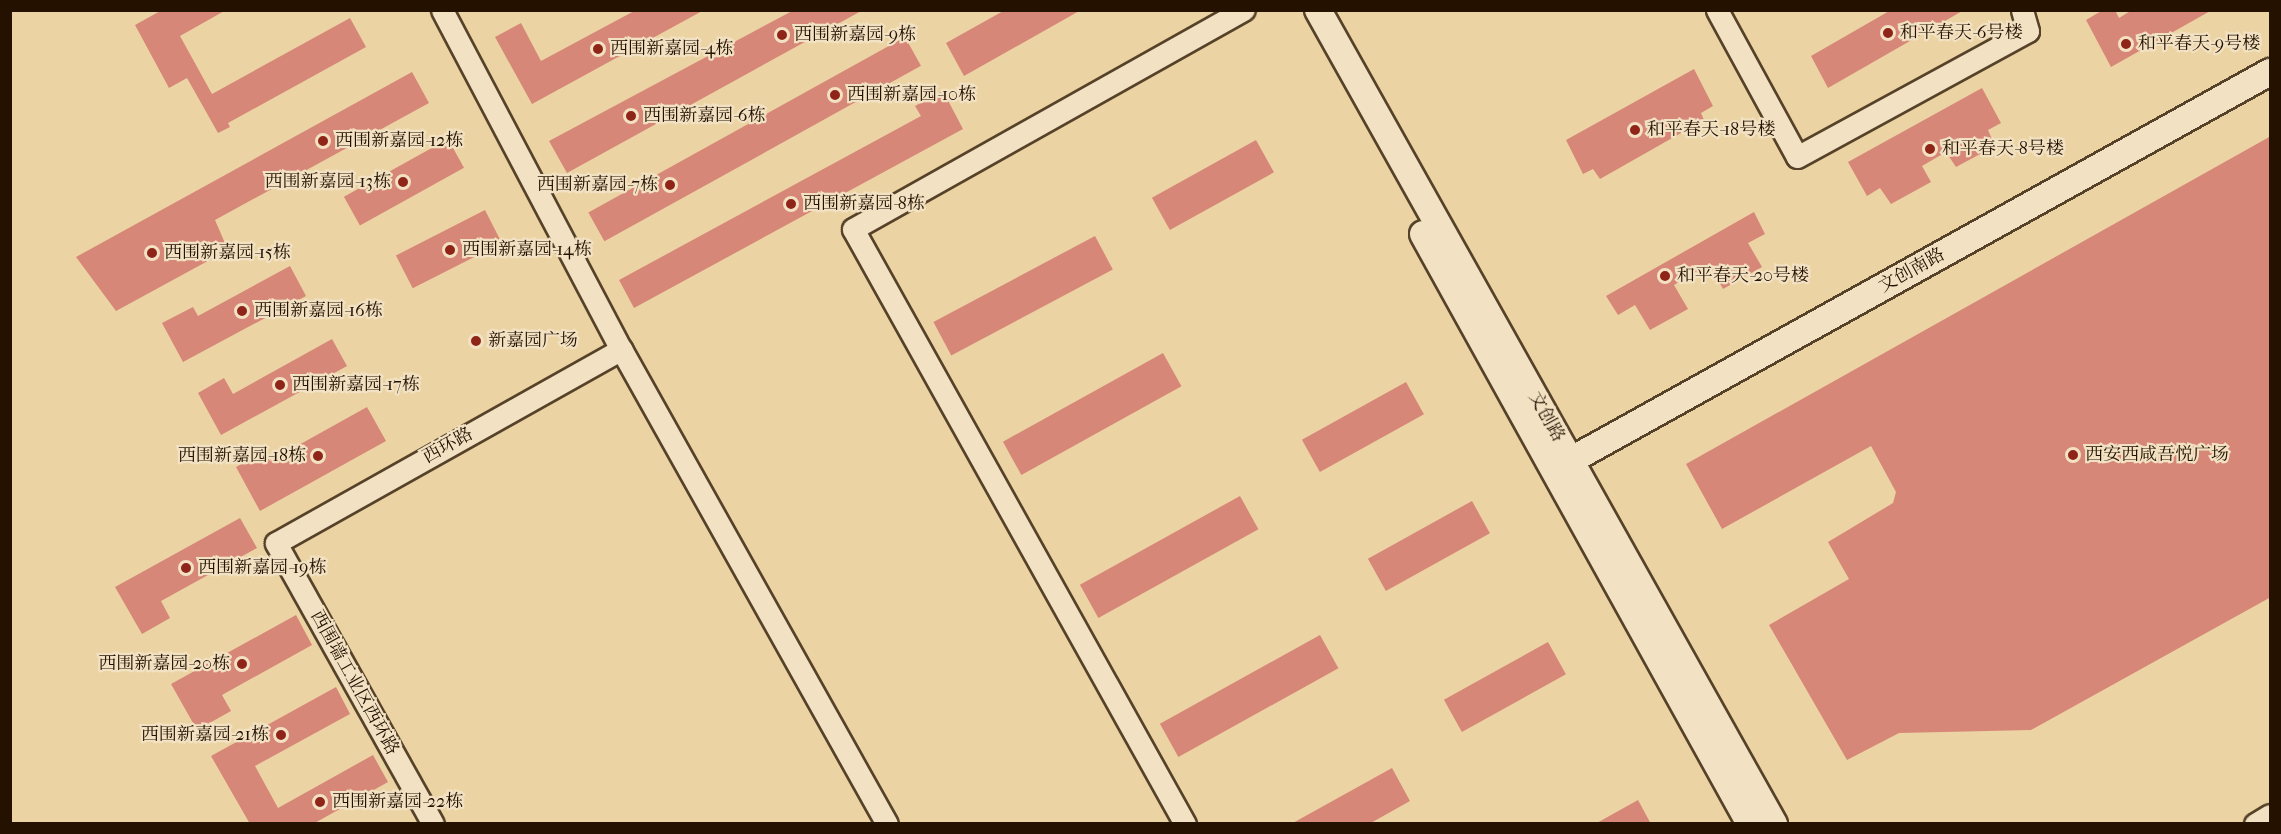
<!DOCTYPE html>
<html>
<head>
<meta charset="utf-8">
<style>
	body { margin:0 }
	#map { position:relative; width:2281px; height:834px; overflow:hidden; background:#ebd3a3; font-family:"IM FELL French Canon","Noto Serif SC",serif }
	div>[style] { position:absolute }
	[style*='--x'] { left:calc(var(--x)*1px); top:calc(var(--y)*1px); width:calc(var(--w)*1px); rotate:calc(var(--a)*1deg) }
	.building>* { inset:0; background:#d78778; transform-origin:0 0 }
	.roads { filter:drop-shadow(2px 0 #564229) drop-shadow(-2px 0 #564229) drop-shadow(0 2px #564229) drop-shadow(0 -2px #564229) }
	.minor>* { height:21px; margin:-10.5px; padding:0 10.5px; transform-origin:10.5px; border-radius:10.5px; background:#f2e2c3 }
	.tertiary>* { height:26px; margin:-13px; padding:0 13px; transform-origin:13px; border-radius:13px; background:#f2e2c3 }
	.dots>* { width:16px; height:16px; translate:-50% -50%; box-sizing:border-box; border:3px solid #f2e2c3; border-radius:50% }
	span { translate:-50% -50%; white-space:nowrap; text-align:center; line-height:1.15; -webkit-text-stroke:4.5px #f2e2c3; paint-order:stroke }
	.poi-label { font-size:18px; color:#241100 }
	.left { translate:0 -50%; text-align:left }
	.right { translate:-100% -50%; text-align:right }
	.street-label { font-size:18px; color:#241100 }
	.frame { position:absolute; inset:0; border:12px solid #241100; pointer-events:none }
</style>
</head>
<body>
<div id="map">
	<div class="building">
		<div style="clip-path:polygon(162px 10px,226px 10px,180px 36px,212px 94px,350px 18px,366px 47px,228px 123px,230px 127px,218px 133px,187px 78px,169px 88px,135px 25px)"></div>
		<div style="clip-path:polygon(636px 10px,704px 10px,532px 104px,495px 37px,521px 23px,541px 61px)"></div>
		<div style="clip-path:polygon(794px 10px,863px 10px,567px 173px,549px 141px)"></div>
		<div style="clip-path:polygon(1005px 10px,1081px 10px,964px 76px,946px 43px)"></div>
		<div style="clip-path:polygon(1891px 10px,1964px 10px,1828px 88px,1811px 56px)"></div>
		<div style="clip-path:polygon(2103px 10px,2115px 10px,2119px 18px,2132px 10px,2212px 10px,2111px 67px,2086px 20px)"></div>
		<div style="left:905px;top:37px;width:33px;height:362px;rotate:61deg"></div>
		<div style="clip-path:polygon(1694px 69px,1713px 106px,1701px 113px,1704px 120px,1600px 179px,1593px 169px,1583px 174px,1566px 140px)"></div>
		<div style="clip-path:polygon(412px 72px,429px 103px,215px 220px,228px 250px,116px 311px,76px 257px)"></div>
		<div style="clip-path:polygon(1982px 88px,2001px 123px,1988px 130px,1995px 146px,1956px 167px,1946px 152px,1922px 166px,1931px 182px,1891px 204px,1880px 188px,1867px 196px,1848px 162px)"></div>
		<div style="clip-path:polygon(943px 91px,963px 129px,634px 308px,619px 280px,921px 116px,915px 106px)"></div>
		<div style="clip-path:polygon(2271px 136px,2271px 597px,2031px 730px,1899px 733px,1847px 760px,1769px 625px,1849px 579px,1828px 542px,1893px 503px,1896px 492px,1871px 446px,1722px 529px,1686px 464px)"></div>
		<div style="left:448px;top:139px;width:33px;height:119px;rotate:61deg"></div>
		<div style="left:1256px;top:140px;width:37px;height:119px;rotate:61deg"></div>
		<div style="left:485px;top:210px;width:37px;height:100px;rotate:63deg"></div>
		<div style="clip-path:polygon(1754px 212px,1765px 234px,1748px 243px,1762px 267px,1723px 289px,1709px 264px,1674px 285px,1688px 309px,1650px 330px,1635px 305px,1618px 315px,1606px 296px)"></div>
		<div style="left:1095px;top:236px;width:38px;height:183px;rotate:62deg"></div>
		<div style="clip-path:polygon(290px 266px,306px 296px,183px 362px,162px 323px,193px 307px,198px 316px)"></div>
		<div style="clip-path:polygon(332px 339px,347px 366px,221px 435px,198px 393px,224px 378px,233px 394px)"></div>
		<div style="left:1163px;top:353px;width:38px;height:183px;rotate:61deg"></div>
		<div style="left:1406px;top:382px;width:37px;height:119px;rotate:61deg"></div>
		<div style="clip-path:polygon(367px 407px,386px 441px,260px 511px,236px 467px,264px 452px,270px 461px)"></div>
		<div style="left:1240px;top:496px;width:38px;height:183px;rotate:61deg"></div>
		<div style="left:1472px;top:501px;width:37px;height:119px;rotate:61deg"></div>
		<div style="clip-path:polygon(240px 518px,257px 548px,161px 601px,170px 618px,142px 634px,115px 587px)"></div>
		<div style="clip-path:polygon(296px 615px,312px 645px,222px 695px,231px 711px,197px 730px,171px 684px)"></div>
		<div style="left:1320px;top:635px;width:38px;height:183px;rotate:61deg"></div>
		<div style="left:1548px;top:642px;width:37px;height:119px;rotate:61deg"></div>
		<div style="clip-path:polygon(336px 687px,350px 714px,255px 766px,278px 808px,373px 755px,388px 782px,313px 824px,250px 824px,211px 756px)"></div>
		<div style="clip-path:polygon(1392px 768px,1410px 801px,1369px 824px,1291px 824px)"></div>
		<div style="clip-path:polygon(1638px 800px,1651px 824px,1595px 824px)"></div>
	</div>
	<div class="roads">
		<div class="minor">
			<div style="--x:442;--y:10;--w:383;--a:62.2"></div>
			<div style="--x:621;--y:349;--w:544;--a:60.75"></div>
			<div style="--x:1717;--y:10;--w:167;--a:61.4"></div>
			<div style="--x:1797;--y:157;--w:263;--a:-28.6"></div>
			<div style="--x:2028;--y:31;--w:22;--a:-106"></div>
			<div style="--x:433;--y:824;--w:322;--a:-119.2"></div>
			<div style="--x:276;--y:543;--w:396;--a:-29.3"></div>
			<div style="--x:1185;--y:824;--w:681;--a:-119.16"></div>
			<div style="--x:853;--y:229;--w:448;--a:-29.3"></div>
			<div style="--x:2255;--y:824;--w:17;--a:-31"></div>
		</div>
		<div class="tertiary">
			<div style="--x:1318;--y:10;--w:933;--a:60.74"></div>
			<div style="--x:1423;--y:234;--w:675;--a:61"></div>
			<div style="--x:1557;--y:468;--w:816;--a:-29.05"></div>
		</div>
	</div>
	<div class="dots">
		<div style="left:1888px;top:33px;background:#8f2418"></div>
		<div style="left:782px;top:35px;background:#8f2418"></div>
		<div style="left:2126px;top:44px;background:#8f2418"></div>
		<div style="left:598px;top:49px;background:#8f2418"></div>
		<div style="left:835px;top:95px;background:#8f2418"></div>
		<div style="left:631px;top:116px;background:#8f2418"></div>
		<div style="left:1635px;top:130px;background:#8f2418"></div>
		<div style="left:323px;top:141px;background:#8f2418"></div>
		<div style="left:1930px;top:149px;background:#8f2418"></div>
		<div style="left:403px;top:182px;background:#8f2418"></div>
		<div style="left:670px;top:185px;background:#8f2418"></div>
		<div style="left:791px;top:204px;background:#8f2418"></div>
		<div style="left:450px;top:250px;background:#8f2418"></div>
		<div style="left:152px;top:253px;background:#8f2418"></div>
		<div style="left:1665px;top:276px;background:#8f2418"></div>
		<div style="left:242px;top:311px;background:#8f2418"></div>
		<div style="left:476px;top:341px;background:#8f2418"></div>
		<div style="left:280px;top:385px;background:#8f2418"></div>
		<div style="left:2073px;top:455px;background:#8f2418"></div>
		<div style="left:318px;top:456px;background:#8f2418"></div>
		<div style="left:186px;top:568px;background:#8f2418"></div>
		<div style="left:242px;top:664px;background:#8f2418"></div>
		<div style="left:281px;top:735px;background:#8f2418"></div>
		<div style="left:320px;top:802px;background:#8f2418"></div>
	</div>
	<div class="poi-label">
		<span class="left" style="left:1900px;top:33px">和平春天-6号楼</span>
		<span class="left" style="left:794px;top:35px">西围新嘉园-9栋</span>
		<span class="left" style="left:2138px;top:44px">和平春天-9号楼</span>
		<span class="left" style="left:610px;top:49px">西围新嘉园-4栋</span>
		<span class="left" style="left:847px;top:95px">西围新嘉园-10栋</span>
		<span class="left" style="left:643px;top:116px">西围新嘉园-6栋</span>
		<span class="left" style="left:1647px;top:130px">和平春天-18号楼</span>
		<span class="left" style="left:335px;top:141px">西围新嘉园-12栋</span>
		<span class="left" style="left:1942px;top:149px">和平春天-8号楼</span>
		<span class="right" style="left:391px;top:182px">西围新嘉园-13栋</span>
		<span class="right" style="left:658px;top:185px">西围新嘉园-7栋</span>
		<span class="left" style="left:803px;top:204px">西围新嘉园-8栋</span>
		<span class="left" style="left:462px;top:250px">西围新嘉园-14栋</span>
		<span class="left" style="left:164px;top:253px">西围新嘉园-15栋</span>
		<span class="left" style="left:1677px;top:276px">和平春天-20号楼</span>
		<span class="left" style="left:254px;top:311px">西围新嘉园-16栋</span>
		<span class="left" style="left:488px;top:341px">新嘉园广场</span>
		<span class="left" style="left:292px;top:385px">西围新嘉园-17栋</span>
		<span class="left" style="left:2085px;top:455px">西安西咸吾悦广场</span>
		<span class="right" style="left:306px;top:456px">西围新嘉园-18栋</span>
		<span class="left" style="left:198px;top:568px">西围新嘉园-19栋</span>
		<span class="right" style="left:230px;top:664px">西围新嘉园-20栋</span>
		<span class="right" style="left:269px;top:735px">西围新嘉园-21栋</span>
		<span class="left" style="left:332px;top:802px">西围新嘉园-22栋</span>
	</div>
	<div class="street-label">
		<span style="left:1912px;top:271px;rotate:-29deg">文创南路</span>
		<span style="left:1546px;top:417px;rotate:61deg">文创路</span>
		<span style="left:448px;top:446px;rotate:-29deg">西环路</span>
		<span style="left:354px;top:683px;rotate:61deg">西围墙工业区西环路</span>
	</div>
	<div class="frame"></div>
</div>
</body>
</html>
